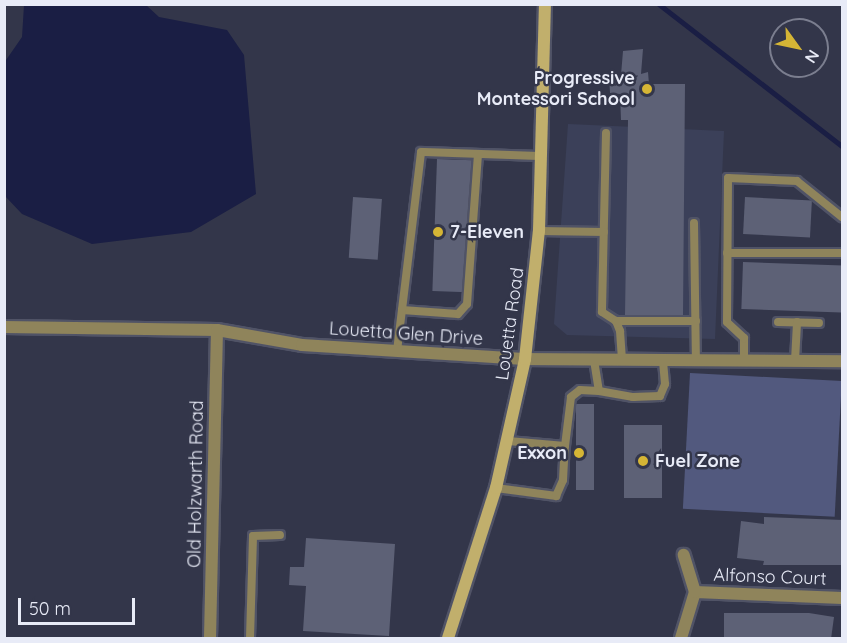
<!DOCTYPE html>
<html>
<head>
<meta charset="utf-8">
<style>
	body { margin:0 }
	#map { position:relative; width:847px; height:643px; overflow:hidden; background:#33364a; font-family:Quicksand,sans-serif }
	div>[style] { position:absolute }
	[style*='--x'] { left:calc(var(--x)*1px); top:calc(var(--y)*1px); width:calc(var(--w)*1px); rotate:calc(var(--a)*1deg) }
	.built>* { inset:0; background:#3b4059 }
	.green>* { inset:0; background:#52597e; transform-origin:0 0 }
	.water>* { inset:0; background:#1a1e44 }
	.stream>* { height:4.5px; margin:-2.25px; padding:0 2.25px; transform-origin:2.25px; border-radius:2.25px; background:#1a1e44 }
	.building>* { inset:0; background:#5d6176; transform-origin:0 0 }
	.roads { filter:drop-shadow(2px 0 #505366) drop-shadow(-2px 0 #505366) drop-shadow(0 2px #505366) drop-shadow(0 -2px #505366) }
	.service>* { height:8px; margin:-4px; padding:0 4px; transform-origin:4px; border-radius:4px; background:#8f845b }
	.minor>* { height:12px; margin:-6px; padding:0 6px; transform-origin:6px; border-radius:6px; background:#8f845b }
	.tertiary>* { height:12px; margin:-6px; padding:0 6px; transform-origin:6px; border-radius:6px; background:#8f845b }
	.secondary>* { height:12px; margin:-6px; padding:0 6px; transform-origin:6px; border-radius:6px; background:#c1af6c }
	.dots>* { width:16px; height:16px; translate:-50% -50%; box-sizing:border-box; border:3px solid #33364a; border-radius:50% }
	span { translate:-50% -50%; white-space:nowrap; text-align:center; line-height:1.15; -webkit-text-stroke:5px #33364a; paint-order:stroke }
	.poi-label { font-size:18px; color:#e8ebf7; font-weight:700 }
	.right { translate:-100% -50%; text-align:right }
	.left { translate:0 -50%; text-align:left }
	.street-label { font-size:18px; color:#e8ebf7 }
	.frame { position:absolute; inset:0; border:6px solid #e8ebf7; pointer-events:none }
	.north { position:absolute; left:769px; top:18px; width:60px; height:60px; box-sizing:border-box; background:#33364a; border:2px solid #7b7e8f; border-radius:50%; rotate:123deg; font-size:16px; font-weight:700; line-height:24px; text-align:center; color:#e8ebf7 }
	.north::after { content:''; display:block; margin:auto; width:21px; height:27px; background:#d5b535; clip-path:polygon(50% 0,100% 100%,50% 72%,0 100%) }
	.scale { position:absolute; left:18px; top:598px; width:117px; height:27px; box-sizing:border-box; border:3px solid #e8ebf7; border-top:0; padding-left:8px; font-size:18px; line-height:21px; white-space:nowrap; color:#e8ebf7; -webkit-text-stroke:4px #33364a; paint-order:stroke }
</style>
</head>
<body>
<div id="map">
	<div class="built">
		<div style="clip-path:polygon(568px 124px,724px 131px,715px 339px,567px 335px,554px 324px)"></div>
	</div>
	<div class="green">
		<div style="left:690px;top:373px;width:152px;height:136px;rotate:3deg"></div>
	</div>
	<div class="water">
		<div style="clip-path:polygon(24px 5px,146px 5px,159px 17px,227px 30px,244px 55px,256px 194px,191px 232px,92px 244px,22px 214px,5px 196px,4px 63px,22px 37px)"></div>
	</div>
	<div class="stream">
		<div style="--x:659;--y:4;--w:232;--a:37.8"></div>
	</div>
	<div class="building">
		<div style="clip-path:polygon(643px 49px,641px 74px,648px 72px,649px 84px,685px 84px,683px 315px,625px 315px,628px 120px,621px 120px,620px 94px,610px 93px,609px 76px,621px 75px,623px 51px)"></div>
		<div style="left:437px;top:159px;width:35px;height:132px;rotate:2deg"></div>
		<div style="left:353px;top:197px;width:29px;height:61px;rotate:4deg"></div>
		<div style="left:745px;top:197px;width:67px;height:37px;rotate:3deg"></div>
		<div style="left:743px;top:262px;width:100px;height:47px;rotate:2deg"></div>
		<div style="left:576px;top:404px;width:18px;height:86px"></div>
		<div style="left:624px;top:425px;width:38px;height:73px"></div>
		<div style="clip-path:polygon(764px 517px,843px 520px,843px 565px,763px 565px,764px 561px,737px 558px,741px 521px,764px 524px)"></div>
		<div style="clip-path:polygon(306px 538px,395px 544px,389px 636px,303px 631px,306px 586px,289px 585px,290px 567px,304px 567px)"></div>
		<div style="clip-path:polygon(724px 613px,809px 613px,834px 617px,831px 639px,724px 639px)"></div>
	</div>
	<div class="roads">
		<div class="service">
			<div style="--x:606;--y:133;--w:179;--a:91.3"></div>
			<div style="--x:602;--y:312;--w:17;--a:33"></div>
			<div style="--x:616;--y:321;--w:11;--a:68"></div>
			<div style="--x:620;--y:331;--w:29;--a:86"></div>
			<div style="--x:694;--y:223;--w:137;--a:89.2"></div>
			<div style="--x:539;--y:231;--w:65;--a:0.9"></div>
			<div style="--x:727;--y:253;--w:115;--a:0"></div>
			<div style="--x:402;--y:310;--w:56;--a:4.1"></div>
			<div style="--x:458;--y:314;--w:13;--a:-48"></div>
			<div style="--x:467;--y:304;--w:150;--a:-85.8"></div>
			<div style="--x:616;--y:321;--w:80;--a:0"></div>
			<div style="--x:778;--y:322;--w:41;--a:1.4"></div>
			<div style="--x:397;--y:351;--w:200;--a:-83.1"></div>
			<div style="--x:421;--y:152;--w:121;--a:1.9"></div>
			<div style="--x:594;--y:360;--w:31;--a:81"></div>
			<div style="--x:599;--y:391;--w:35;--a:10"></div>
			<div style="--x:633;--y:397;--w:27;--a:-2"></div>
			<div style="--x:660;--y:396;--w:13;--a:-67"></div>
			<div style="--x:665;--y:384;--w:24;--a:-95"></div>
			<div style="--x:744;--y:360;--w:22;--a:-90"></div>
			<div style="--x:744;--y:338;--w:23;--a:-137"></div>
			<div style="--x:727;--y:322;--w:144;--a:-89.6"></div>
			<div style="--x:728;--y:178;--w:69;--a:2.5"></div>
			<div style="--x:797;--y:181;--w:58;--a:38.7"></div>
			<div style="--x:795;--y:361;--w:39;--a:-87"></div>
			<div style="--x:565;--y:446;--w:49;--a:-83"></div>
			<div style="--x:571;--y:397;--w:11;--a:-38"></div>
			<div style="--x:580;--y:390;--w:19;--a:3"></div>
			<div style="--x:496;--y:488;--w:61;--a:7.6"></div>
			<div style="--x:556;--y:496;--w:17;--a:-66"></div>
			<div style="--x:563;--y:480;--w:34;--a:-87"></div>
			<div style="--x:565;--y:446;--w:57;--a:-175"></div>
			<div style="--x:250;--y:638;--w:102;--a:-88.3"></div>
			<div style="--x:253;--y:536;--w:27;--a:-2"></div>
		</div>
		<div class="minor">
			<div style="--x:4;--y:327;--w:213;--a:0.8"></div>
			<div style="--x:217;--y:330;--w:86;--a:10"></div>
			<div style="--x:302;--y:345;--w:223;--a:3.6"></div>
			<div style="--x:695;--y:592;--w:147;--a:2.3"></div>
			<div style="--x:210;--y:638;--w:308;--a:-88.7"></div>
			<div style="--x:681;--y:638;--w:48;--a:-73.1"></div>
			<div style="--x:695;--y:592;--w:39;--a:-107"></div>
		</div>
		<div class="tertiary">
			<div style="--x:525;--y:359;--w:317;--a:0.4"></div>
		</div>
		<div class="secondary">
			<div style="--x:448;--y:638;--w:157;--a:-72.3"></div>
			<div style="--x:496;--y:488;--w:132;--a:-77.3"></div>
			<div style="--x:525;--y:359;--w:129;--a:-83.8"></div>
			<div style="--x:539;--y:231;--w:227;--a:-88.5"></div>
		</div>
	</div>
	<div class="dots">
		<div style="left:647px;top:89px;background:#d5b535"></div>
		<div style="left:438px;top:232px;background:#d5b535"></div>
		<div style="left:579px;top:453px;background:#d5b535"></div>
		<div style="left:643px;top:461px;background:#d5b535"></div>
	</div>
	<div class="poi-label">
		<span class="right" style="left:635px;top:89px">Progressive<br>Montessori School</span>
		<span class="left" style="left:450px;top:232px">7-Eleven</span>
		<span class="right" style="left:567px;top:453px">Exxon</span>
		<span class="left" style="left:655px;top:461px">Fuel Zone</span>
	</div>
	<div class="street-label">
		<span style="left:510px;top:324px;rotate:-82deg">Louetta Road</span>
		<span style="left:406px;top:334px;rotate:4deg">Louetta Glen Drive</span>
		<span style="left:196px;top:484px;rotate:-89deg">Old Holzwarth Road</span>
		<span style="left:770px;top:577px;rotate:2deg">Alfonso Court</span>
	</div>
	<div class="frame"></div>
	<div class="north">N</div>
	<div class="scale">50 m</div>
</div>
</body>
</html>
